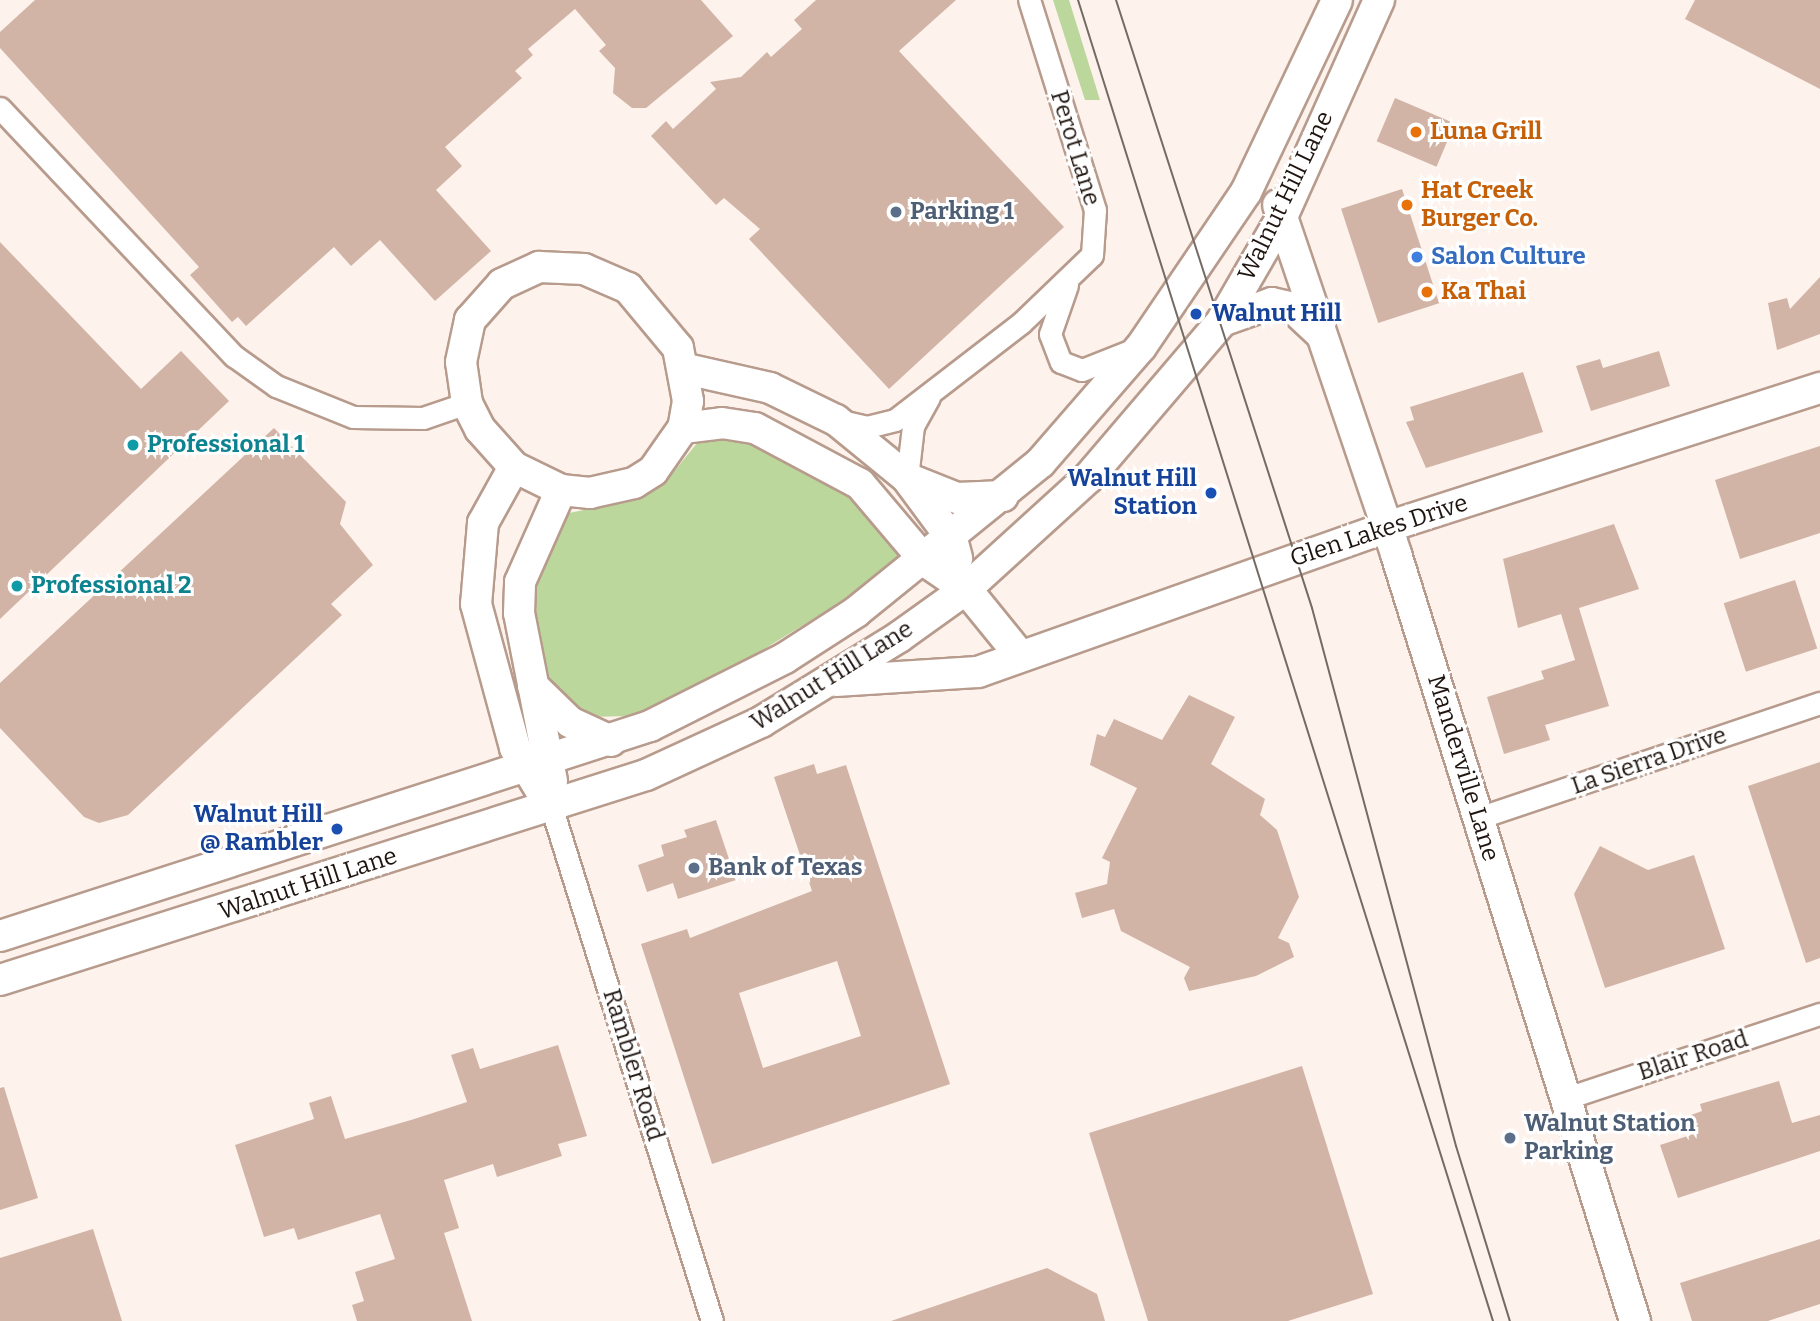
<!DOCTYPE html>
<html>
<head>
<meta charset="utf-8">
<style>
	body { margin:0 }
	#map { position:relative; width:1820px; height:1321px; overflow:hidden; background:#fef2ec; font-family:Bitter,serif }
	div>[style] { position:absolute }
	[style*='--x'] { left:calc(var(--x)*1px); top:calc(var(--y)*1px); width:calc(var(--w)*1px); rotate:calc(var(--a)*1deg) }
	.green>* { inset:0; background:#bbd79b }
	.building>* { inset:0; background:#d1b4a6; transform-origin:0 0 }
	.roads { filter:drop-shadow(2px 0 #b79b8d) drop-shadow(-2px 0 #b79b8d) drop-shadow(0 2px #b79b8d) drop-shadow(0 -2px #b79b8d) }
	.street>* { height:21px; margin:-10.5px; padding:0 10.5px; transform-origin:10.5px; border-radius:10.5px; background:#fff }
	.secondary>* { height:30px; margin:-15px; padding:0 15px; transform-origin:15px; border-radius:15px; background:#fff }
	.tram>* { height:2px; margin:-1px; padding:0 1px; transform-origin:1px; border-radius:1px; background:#756b65 }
	.dots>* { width:19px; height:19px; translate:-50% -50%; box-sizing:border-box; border:4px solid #fff; border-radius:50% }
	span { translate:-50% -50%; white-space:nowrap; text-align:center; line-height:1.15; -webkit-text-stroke:6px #fff; paint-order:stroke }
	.food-label { font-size:24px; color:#c56008; font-weight:700 }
	.left { translate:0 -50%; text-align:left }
	.street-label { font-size:24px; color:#1f1510 }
	.service-label { font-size:24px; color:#4e5e75; font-weight:700 }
	.shop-label { font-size:24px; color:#366cbe; font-weight:700 }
	.transit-label { font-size:24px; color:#164399; font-weight:700 }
	.right { translate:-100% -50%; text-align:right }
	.culture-label { font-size:24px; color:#0d838f; font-weight:700 }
</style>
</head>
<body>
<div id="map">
	<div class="green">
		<div style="clip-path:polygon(1053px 0,1069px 0,1100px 100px,1085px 100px)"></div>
		<div style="clip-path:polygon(741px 436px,842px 488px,884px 522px,913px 558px,705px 685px,630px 716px,587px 717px,553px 690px,533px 619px,534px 585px,564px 514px,634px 500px,667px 480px,702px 437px)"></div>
	</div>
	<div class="building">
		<div style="clip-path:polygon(35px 0,701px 0,733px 36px,646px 108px,632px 108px,613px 93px,615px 68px,599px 51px,606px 45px,575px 9px,528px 49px,533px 55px,515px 71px,522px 78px,445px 147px,462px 166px,436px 190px,491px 251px,435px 301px,380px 240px,351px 266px,334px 247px,246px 326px,238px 317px,232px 322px,190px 275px,199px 267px,0 48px,0 32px)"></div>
		<div style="clip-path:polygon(816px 0,956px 0,899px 51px,1064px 227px,889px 389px,749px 239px,760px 229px,724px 198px,716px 205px,651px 136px,666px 121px,673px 129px,716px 89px,710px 82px,741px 77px,767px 52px,771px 57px,802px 29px,794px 20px)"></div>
		<div style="clip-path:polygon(1695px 0,1820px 0,1820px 89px,1685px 19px)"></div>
		<div style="left:1395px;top:98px;width:65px;height:47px;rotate:23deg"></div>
		<div style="left:1402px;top:189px;width:120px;height:64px;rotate:72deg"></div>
		<div style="clip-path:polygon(0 242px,141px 389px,181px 351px,229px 401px,0 619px)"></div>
		<div style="clip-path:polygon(1820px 277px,1820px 334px,1777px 350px,1768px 303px,1787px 298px,1790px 309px)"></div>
		<div style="clip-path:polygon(1659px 351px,1670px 386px,1591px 411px,1576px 366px,1600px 359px,1603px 368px)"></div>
		<div style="clip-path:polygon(1523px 372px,1543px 432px,1426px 468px,1406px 422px,1414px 420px,1410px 407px)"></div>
		<div style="clip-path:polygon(274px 428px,346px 502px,340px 524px,373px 565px,331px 604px,342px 615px,128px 815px,99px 823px,84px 817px,0 728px,0 683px)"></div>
		<div style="clip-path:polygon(1820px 446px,1820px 533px,1740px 559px,1715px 480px)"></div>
		<div style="clip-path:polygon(1614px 524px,1639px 589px,1579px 608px,1609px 706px,1545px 725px,1550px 740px,1504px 754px,1487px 697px,1544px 679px,1541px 671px,1575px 660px,1561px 614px,1518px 628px,1503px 559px)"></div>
		<div style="left:1795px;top:580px;width:72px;height:75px;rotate:72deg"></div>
		<div style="clip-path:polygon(1189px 695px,1235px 717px,1211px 764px,1265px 799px,1260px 815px,1277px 830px,1299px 897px,1278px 938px,1289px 943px,1294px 957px,1256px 976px,1189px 991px,1184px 978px,1190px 967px,1121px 931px,1114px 909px,1082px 918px,1075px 893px,1107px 884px,1110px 862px,1102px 858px,1137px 788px,1090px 765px,1097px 734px,1105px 737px,1114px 719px,1162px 740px)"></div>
		<div style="clip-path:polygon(1820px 762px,1820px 958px,1806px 963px,1748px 786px)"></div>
		<div style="clip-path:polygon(evenodd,814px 764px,817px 774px,846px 765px,950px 1084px,712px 1164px,641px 944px,687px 929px,690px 938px,812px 891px,774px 777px,814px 764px,837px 961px,861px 1036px,763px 1068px,739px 993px,837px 961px)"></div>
		<div style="clip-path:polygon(716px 820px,736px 880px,678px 899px,673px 883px,647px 892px,638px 865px,664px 856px,661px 845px,687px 837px,684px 830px)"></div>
		<div style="clip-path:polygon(1600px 846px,1648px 870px,1694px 855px,1725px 949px,1605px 988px,1574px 894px)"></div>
		<div style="clip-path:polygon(558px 1045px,587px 1136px,558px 1144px,562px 1156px,497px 1177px,493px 1164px,444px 1180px,459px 1228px,444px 1233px,472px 1321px,357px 1321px,352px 1305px,364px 1301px,355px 1272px,395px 1259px,380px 1214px,298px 1240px,294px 1228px,264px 1237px,235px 1145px,314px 1119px,309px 1103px,331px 1096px,345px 1139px,411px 1120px,467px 1102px,451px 1055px,473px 1048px,480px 1069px)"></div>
		<div style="clip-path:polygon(1302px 1066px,1373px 1294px,1288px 1321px,1148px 1321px,1089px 1133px)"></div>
		<div style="clip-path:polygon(1779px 1081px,1792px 1123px,1820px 1115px,1820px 1151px,1678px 1198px,1660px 1145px,1697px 1133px,1691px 1115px,1702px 1111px,1700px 1104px)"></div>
		<div style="clip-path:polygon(4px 1087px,38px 1198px,0 1210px,0 1088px)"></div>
		<div style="clip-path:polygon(93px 1229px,122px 1321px,0 1321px,0 1258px)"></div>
		<div style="clip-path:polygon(1820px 1239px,1820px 1304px,1768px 1321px,1692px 1321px,1680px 1283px)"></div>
		<div style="clip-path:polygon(1047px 1268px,1097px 1294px,1105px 1321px,891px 1321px)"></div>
	</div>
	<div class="roads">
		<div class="street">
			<div style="--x:0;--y:108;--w:341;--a:46.7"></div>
			<div style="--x:234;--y:356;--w:52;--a:35.5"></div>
			<div style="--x:276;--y:386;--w:83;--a:21.9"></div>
			<div style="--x:353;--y:417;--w:70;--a:0.8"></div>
			<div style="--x:423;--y:418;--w:46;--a:-18.8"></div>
			<div style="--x:1067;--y:285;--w:52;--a:109.1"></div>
			<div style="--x:1050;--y:334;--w:30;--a:69"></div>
			<div style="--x:1061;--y:362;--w:22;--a:21"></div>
			<div style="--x:1082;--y:370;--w:57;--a:-21.6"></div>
			<div style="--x:841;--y:421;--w:27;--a:13"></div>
			<div style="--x:867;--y:427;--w:29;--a:-14"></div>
			<div style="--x:895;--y:420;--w:159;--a:-37.6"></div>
			<div style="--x:1021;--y:323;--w:98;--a:-43.8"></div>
			<div style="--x:1092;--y:255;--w:45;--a:-86.2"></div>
			<div style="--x:1095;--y:210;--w:220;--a:-107.4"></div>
			<div style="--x:907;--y:478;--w:52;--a:-83.4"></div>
			<div style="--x:913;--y:426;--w:33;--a:-61"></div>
			<div style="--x:552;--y:809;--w:536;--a:72.65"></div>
			<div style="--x:1478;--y:818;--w:361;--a:-18.6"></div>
			<div style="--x:1567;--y:1098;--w:267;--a:-18.4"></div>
		</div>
		<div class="secondary">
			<div style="--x:1278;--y:205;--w:368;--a:71.3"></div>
			<div style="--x:1396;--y:554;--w:803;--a:72.69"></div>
			<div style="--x:539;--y:267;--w:45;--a:2.5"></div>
			<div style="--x:584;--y:269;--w:48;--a:23.4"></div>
			<div style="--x:628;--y:288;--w:78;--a:50.2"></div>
			<div style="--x:678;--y:348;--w:54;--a:79.3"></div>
			<div style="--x:688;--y:401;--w:27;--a:100"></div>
			<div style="--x:683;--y:428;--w:52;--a:124.9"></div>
			<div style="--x:653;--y:471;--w:22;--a:148"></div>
			<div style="--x:634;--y:483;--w:45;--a:167.2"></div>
			<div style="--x:590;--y:493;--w:29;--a:-174"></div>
			<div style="--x:561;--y:490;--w:52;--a:-153.9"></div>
			<div style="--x:514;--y:467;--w:51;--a:-131.8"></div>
			<div style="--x:480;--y:429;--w:29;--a:-117"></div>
			<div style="--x:467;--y:403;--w:41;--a:-98.3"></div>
			<div style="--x:461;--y:362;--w:43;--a:-77.9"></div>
			<div style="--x:470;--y:320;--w:48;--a:-48.4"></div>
			<div style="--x:502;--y:284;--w:41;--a:-24.7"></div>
			<div style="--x:1222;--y:321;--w:53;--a:-19.8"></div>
			<div style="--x:1272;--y:303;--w:22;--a:13"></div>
			<div style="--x:1293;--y:308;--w:37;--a:43"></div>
			<div style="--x:686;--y:369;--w:86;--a:12.7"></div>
			<div style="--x:770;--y:388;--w:73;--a:25.9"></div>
			<div style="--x:836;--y:420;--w:92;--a:39.2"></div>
			<div style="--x:907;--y:478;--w:76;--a:53.6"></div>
			<div style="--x:952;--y:539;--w:20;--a:75"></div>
			<div style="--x:683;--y:428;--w:39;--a:-7"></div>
			<div style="--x:722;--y:423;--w:33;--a:9"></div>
			<div style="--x:755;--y:428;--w:119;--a:28.1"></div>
			<div style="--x:860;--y:484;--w:101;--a:49.8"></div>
			<div style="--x:925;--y:561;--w:50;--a:34.3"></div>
			<div style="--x:966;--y:589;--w:82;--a:50.9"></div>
			<div style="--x:514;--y:467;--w:64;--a:119"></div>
			<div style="--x:483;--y:523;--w:81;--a:94.9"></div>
			<div style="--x:476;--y:604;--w:149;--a:74.8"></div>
			<div style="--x:515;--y:748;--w:71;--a:58.8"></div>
			<div style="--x:909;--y:479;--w:52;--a:21.6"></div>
			<div style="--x:957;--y:498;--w:46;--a:-2.5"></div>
			<div style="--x:835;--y:681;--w:143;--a:-3.6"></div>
			<div style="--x:978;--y:672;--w:434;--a:-19.5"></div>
			<div style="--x:1387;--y:527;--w:455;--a:-17.8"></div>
			<div style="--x:533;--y:686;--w:52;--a:44.2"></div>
			<div style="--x:570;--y:722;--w:45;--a:24.9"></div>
			<div style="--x:552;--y:781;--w:171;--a:-101.1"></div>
			<div style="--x:519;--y:613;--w:31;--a:-88"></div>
			<div style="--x:520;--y:582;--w:101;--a:-66"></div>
			<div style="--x:0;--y:936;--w:683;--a:-17.9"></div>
			<div style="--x:650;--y:726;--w:151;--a:-26.7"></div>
			<div style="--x:785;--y:658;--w:85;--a:-32.9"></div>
			<div style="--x:856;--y:612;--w:237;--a:-39"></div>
			<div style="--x:1040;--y:463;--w:154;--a:-49"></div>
			<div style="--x:1141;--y:347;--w:187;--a:-55.9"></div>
			<div style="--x:1246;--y:192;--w:212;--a:-64.6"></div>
			<div style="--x:0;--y:980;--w:678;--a:-17.61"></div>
			<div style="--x:646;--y:775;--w:127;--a:-24.7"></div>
			<div style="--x:761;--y:722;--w:162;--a:-31.6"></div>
			<div style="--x:899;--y:637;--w:82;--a:-35.6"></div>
			<div style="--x:966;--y:589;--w:165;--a:-42.3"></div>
			<div style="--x:1088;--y:478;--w:206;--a:-49.5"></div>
			<div style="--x:1222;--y:321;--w:120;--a:-60"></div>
			<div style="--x:1282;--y:217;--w:238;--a:-65.9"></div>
		</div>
	</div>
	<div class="tram">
		<div style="--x:1078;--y:0;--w:1385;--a:72.56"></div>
		<div style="--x:1116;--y:0;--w:639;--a:72.13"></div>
		<div style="--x:1312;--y:608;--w:557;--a:75.02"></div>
		<div style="--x:1456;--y:1146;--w:183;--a:72.9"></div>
	</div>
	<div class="dots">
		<div style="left:1416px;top:132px;background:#e8710a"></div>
		<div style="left:1407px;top:205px;background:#e8710a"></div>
		<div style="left:896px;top:212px;background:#5c6f8a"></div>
		<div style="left:1417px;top:257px;background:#3f7fe0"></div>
		<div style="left:1427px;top:292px;background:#e8710a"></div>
		<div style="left:1196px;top:314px;background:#1a4fb4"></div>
		<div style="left:133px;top:445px;background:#0f9aa8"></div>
		<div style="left:1211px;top:493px;background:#1a4fb4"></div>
		<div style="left:17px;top:586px;background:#0f9aa8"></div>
		<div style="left:337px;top:829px;background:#1a4fb4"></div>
		<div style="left:694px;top:868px;background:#5c6f8a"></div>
		<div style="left:1510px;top:1138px;background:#5c6f8a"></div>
	</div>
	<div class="food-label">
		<span class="left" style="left:1430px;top:132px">Luna Grill</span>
		<span class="left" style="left:1421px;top:205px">Hat Creek<br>Burger Co.</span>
		<span class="left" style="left:1441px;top:292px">Ka Thai</span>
	</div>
	<div class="street-label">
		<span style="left:1075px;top:148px;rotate:73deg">Perot Lane</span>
		<span style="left:1286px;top:196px;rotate:-64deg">Walnut Hill Lane</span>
		<span style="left:1379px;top:531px;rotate:-18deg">Glen Lakes Drive</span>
		<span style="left:832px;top:676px;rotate:-32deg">Walnut Hill Lane</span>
		<span style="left:1649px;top:761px;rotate:-19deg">La Sierra Drive</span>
		<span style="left:1463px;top:768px;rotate:73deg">Manderville Lane</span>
		<span style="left:308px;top:884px;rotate:-18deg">Walnut Hill Lane</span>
		<span style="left:1693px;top:1056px;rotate:-18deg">Blair Road</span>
		<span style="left:633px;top:1065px;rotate:73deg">Rambler Road</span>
	</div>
	<div class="service-label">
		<span class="left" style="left:910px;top:212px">Parking 1</span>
		<span class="left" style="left:708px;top:868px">Bank of Texas</span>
		<span class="left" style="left:1524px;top:1138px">Walnut Station<br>Parking</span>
	</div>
	<div class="shop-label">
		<span class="left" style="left:1431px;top:257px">Salon Culture</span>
	</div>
	<div class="transit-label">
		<span class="left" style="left:1212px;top:314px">Walnut Hill</span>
		<span class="right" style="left:1197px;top:493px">Walnut Hill<br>Station</span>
		<span class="right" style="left:323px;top:829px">Walnut Hill<br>@ Rambler</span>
	</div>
	<div class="culture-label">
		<span class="left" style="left:147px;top:445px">Professional 1</span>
		<span class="left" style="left:31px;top:586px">Professional 2</span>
	</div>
</div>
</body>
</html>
